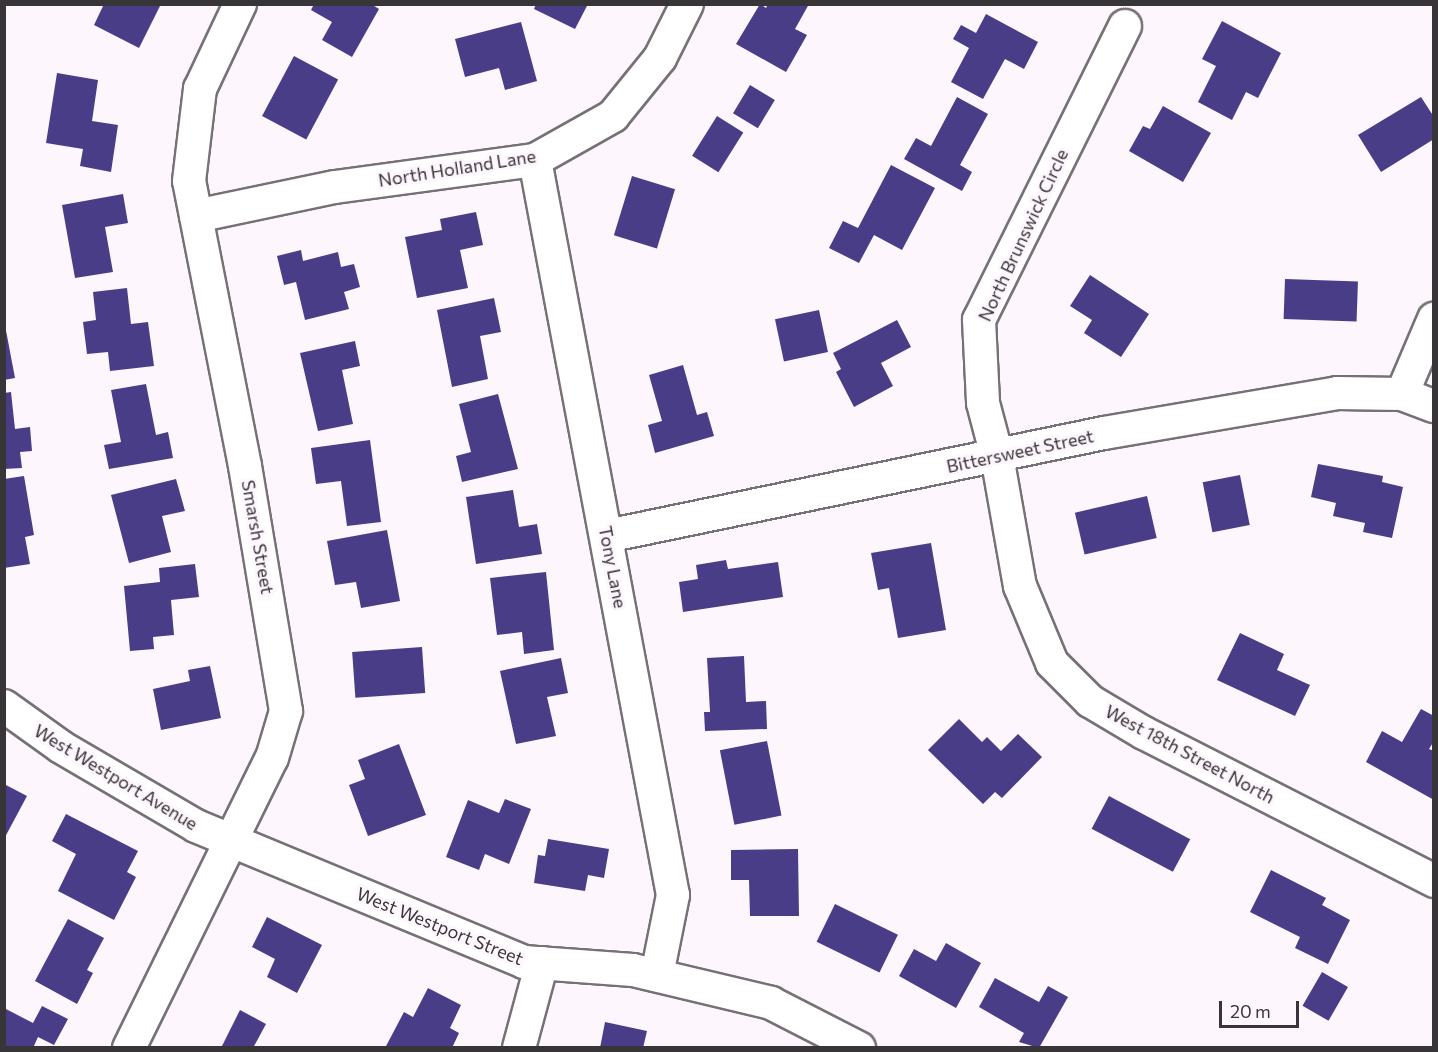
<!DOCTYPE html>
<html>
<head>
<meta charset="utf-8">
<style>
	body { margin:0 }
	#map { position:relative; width:1438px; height:1052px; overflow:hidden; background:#fef6fd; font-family:Commissioner,sans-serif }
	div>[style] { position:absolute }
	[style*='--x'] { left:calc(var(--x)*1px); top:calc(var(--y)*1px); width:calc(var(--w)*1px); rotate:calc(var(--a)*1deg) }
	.building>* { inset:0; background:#493d88; transform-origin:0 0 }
	.roads { filter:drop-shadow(2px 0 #777076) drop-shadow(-2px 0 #777076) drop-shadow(0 2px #777076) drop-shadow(0 -2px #777076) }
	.minor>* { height:32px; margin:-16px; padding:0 16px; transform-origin:16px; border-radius:16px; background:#fff }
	span { translate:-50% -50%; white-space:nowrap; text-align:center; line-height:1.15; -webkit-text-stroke:6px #fef6fd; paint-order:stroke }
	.street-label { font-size:18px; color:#383538 }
	.frame { position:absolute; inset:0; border:6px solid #383538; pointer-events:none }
	.scale { position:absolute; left:1219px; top:1001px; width:80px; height:27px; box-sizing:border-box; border:3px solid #383538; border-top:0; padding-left:8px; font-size:18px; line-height:21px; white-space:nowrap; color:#383538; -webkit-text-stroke:4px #fef6fd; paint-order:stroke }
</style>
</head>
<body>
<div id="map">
	<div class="building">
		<div style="clip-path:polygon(104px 4px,161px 4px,139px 48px,94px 25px)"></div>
		<div style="clip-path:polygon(314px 4px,371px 4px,379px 9px,352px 57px,322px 40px,332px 22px,311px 10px)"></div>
		<div style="clip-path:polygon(536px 4px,588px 4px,575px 29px,534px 9px)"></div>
		<div style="clip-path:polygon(760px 4px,766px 8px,768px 4px,809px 4px,795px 29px,807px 35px,786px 72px,736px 44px)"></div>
		<div style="clip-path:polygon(986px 14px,1038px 42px,1024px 69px,1005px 59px,983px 99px,951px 82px,969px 48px,953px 39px,961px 25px,976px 33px)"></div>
		<div style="clip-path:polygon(1222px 21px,1281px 53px,1258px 98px,1246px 92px,1232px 120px,1198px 102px,1216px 66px,1202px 59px)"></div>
		<div style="clip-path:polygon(521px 22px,537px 81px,505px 90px,499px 68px,465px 77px,455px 39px)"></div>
		<div style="left:294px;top:56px;width:50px;height:68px;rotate:28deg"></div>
		<div style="clip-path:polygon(57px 73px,98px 80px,92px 121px,118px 125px,111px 172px,80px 166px,83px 149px,46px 143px)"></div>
		<div style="left:750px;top:85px;width:29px;height:33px;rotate:31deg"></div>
		<div style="clip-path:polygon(957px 97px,988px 114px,960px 165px,972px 172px,962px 191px,904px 159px,916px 138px,931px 146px)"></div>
		<div style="clip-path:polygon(1421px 97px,1434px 117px,1434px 139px,1381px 172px,1358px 135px)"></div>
		<div style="clip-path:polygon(1163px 106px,1211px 133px,1183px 182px,1129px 151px,1143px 126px,1150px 129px)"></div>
		<div style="left:717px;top:116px;width:31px;height:47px;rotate:32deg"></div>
		<div style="clip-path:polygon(891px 165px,935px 188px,902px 250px,874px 235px,859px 263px,829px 248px,843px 221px,858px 228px)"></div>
		<div style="left:632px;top:176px;width:45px;height:62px;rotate:17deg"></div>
		<div style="clip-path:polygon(123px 194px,128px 223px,105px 227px,113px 272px,75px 278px,62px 205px)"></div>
		<div style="clip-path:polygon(476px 212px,483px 245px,460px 250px,468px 288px,417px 298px,405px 237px,442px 230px,440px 219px)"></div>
		<div style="clip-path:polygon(301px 250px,303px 261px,338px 252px,341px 267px,354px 264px,360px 287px,344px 292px,349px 309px,305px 320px,296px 282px,284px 285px,277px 256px)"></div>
		<div style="clip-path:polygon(1090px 275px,1149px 314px,1121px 357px,1084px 333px,1092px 320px,1070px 306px)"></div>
		<div style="left:1285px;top:279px;width:73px;height:40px;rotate:2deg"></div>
		<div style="clip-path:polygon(127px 288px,131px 324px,148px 322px,154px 366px,110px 371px,108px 352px,87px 354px,83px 322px,96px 320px,93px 292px)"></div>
		<div style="clip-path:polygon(494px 298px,501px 332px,480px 336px,488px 379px,452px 387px,437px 310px)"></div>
		<div style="left:819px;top:310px;width:43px;height:45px;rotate:78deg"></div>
		<div style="clip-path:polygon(4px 320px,15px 378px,4px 380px)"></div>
		<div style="clip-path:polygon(897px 320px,911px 347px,881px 363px,893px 386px,854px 407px,836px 372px,841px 369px,833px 353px)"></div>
		<div style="clip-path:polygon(355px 341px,360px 366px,342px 370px,353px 424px,318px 431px,300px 353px)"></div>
		<div style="clip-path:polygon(683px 365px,697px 415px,707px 412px,714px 436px,655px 453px,648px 425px,662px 421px,649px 375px)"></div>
		<div style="clip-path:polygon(146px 384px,156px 435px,168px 432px,173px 458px,109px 469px,104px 445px,121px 442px,111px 390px)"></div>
		<div style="clip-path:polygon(11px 392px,15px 429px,30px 427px,32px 451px,20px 452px,22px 468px,4px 469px,4px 393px)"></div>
		<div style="clip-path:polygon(498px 394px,518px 469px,462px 482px,456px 456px,471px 452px,459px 404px)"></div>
		<div style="clip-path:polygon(370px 440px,381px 522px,347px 526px,341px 481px,316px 484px,311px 448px)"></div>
		<div style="clip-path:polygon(1318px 464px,1383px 476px,1382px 482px,1403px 487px,1392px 538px,1363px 532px,1365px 523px,1333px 516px,1336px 503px,1311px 497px)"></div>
		<div style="left:1240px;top:475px;width:51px;height:38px;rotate:79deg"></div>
		<div style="clip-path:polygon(24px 476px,34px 535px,25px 537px,30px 564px,4px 568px,4px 479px)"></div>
		<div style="clip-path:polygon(176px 479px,185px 511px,162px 516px,171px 552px,129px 563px,111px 495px)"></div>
		<div style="clip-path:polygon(513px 490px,519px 527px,537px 524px,542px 554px,476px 564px,466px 497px)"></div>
		<div style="left:1147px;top:496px;width:43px;height:74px;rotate:77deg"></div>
		<div style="clip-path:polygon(387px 530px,400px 601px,361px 608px,356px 582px,335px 585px,327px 541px)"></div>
		<div style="clip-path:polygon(931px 543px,946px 630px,898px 638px,889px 588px,878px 590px,871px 553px)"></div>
		<div style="clip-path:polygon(726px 560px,728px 569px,778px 562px,783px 597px,683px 612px,679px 582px,698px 579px,696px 565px)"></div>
		<div style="clip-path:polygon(195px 564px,199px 597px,171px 600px,174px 635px,153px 637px,154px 649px,130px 651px,124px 586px,160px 582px,159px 568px)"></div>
		<div style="clip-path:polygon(546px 572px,554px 650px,524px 654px,522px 632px,497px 635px,490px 578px)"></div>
		<div style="clip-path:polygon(1240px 633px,1284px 654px,1277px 670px,1310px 685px,1295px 716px,1217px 680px)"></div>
		<div style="left:422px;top:647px;width:46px;height:70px;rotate:86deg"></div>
		<div style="clip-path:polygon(744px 656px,746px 702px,766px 701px,767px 729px,705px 731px,704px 712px,710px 712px,707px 658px)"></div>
		<div style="clip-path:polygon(561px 658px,568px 693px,547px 697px,556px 736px,516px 744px,500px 671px)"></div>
		<div style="clip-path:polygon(210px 666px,221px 718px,161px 730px,153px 689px,190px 681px,188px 670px)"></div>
		<div style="clip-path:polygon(1421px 709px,1434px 716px,1434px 741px,1429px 749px,1434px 751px,1434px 800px,1366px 762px,1382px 731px,1402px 742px)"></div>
		<div style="clip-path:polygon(959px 719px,982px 742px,987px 737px,1001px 751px,1018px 734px,1042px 757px,1002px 798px,995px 792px,983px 804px,928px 750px)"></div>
		<div style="left:767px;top:741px;width:76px;height:48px;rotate:79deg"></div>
		<div style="clip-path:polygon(399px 744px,426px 815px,368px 836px,349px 785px,365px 779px,358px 760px)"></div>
		<div style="clip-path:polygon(4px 784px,27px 796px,4px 839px)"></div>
		<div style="left:1109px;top:796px;width:92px;height:37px;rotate:28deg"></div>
		<div style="clip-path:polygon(505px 799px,531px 809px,509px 864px,485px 854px,479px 870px,446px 857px,468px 800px,499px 813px)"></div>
		<div style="clip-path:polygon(66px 814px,138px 851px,127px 872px,136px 877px,114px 920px,58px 891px,76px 854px,52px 841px)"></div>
		<div style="clip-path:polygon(548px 839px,609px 849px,604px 878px,588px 875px,585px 891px,534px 883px,538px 855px,545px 856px)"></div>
		<div style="clip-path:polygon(798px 849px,799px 916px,750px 916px,749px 880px,731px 880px,731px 850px)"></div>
		<div style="clip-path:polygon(1271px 870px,1326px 898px,1322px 905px,1350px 920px,1328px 964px,1295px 948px,1300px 937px,1250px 912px)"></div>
		<div style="left:835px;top:904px;width:70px;height:42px;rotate:26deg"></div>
		<div style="clip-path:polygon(267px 917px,322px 945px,297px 993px,267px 977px,275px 959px,252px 947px)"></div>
		<div style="clip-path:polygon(68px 919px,104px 938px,87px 970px,93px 973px,77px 1004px,35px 981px)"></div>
		<div style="clip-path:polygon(946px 943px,981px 963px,956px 1008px,899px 976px,914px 949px,936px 961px)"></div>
		<div style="left:1322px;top:972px;width:30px;height:39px;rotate:30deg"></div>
		<div style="clip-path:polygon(995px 978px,1039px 1002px,1048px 986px,1068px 997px,1039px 1048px,1019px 1042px,1024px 1033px,979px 1007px)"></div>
		<div style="clip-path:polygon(428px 988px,461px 1005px,450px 1028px,459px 1033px,452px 1048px,385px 1048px,404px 1012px,413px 1017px)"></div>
		<div style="clip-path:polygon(42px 1006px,68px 1019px,54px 1045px,38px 1037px,33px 1048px,4px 1048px,4px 1008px,33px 1023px)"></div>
		<div style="clip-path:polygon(240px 1010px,266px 1024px,253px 1048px,221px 1048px)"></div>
		<div style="clip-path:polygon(605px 1022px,647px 1031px,643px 1048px,600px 1048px)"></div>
	</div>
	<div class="roads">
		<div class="minor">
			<div style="--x:1125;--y:26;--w:328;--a:116.4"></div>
			<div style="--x:979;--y:320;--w:83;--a:87.2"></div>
			<div style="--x:983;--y:403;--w:55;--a:75.2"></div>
			<div style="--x:997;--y:456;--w:132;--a:80"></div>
			<div style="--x:1020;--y:586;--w:83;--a:67.4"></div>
			<div style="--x:1052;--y:663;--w:54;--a:45"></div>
			<div style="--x:1090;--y:701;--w:63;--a:30.7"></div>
			<div style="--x:1144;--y:733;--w:326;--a:27"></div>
			<div style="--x:535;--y:160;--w:748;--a:79.37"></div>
			<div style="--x:673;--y:895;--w:82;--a:101.3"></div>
			<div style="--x:196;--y:216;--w:142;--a:-11.8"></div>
			<div style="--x:335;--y:187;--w:202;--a:-7.7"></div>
			<div style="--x:535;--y:160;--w:90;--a:-29.4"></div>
			<div style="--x:613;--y:116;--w:75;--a:-51"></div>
			<div style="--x:660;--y:58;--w:60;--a:-63.4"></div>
			<div style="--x:1402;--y:394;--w:82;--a:-66.9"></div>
			<div style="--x:607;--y:536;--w:508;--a:-11.71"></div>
			<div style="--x:1104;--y:433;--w:236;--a:-9.7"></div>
			<div style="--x:1337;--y:393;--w:65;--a:0.9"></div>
			<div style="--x:1402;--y:394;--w:34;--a:21"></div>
			<div style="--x:4;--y:706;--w:70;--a:35.7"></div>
			<div style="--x:61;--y:747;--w:156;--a:30.3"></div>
			<div style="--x:196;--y:826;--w:355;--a:22.5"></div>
			<div style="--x:524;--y:962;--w:109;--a:4.2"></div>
			<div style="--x:633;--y:970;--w:142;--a:13.4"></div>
			<div style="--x:771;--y:1003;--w:99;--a:27.1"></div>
			<div style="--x:129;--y:1048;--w:323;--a:-63.8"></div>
			<div style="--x:272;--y:758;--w:49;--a:-73.4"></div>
			<div style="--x:286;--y:711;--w:248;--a:-99.5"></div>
			<div style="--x:245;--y:466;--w:290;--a:-101.1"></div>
			<div style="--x:189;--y:181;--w:93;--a:-83.2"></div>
			<div style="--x:200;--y:89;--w:94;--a:-64.8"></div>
			<div style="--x:519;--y:1048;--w:88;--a:-74.9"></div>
		</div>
	</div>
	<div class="street-label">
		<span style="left:457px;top:168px;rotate:-9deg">North Holland Lane</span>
		<span style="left:1023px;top:235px;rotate:-65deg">North Brunswick Circle</span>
		<span style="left:1020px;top:451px;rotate:-12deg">Bittersweet Street</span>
		<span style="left:258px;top:537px;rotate:80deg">Smarsh Street</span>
		<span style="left:613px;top:567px;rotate:79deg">Tony Lane</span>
		<span style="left:1190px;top:754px;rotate:28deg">West 18th Street North</span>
		<span style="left:116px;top:777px;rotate:31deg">West Westport Avenue</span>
		<span style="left:440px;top:926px;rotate:22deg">West Westport Street</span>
	</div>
	<div class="frame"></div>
	<div class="scale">20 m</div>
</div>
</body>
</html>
